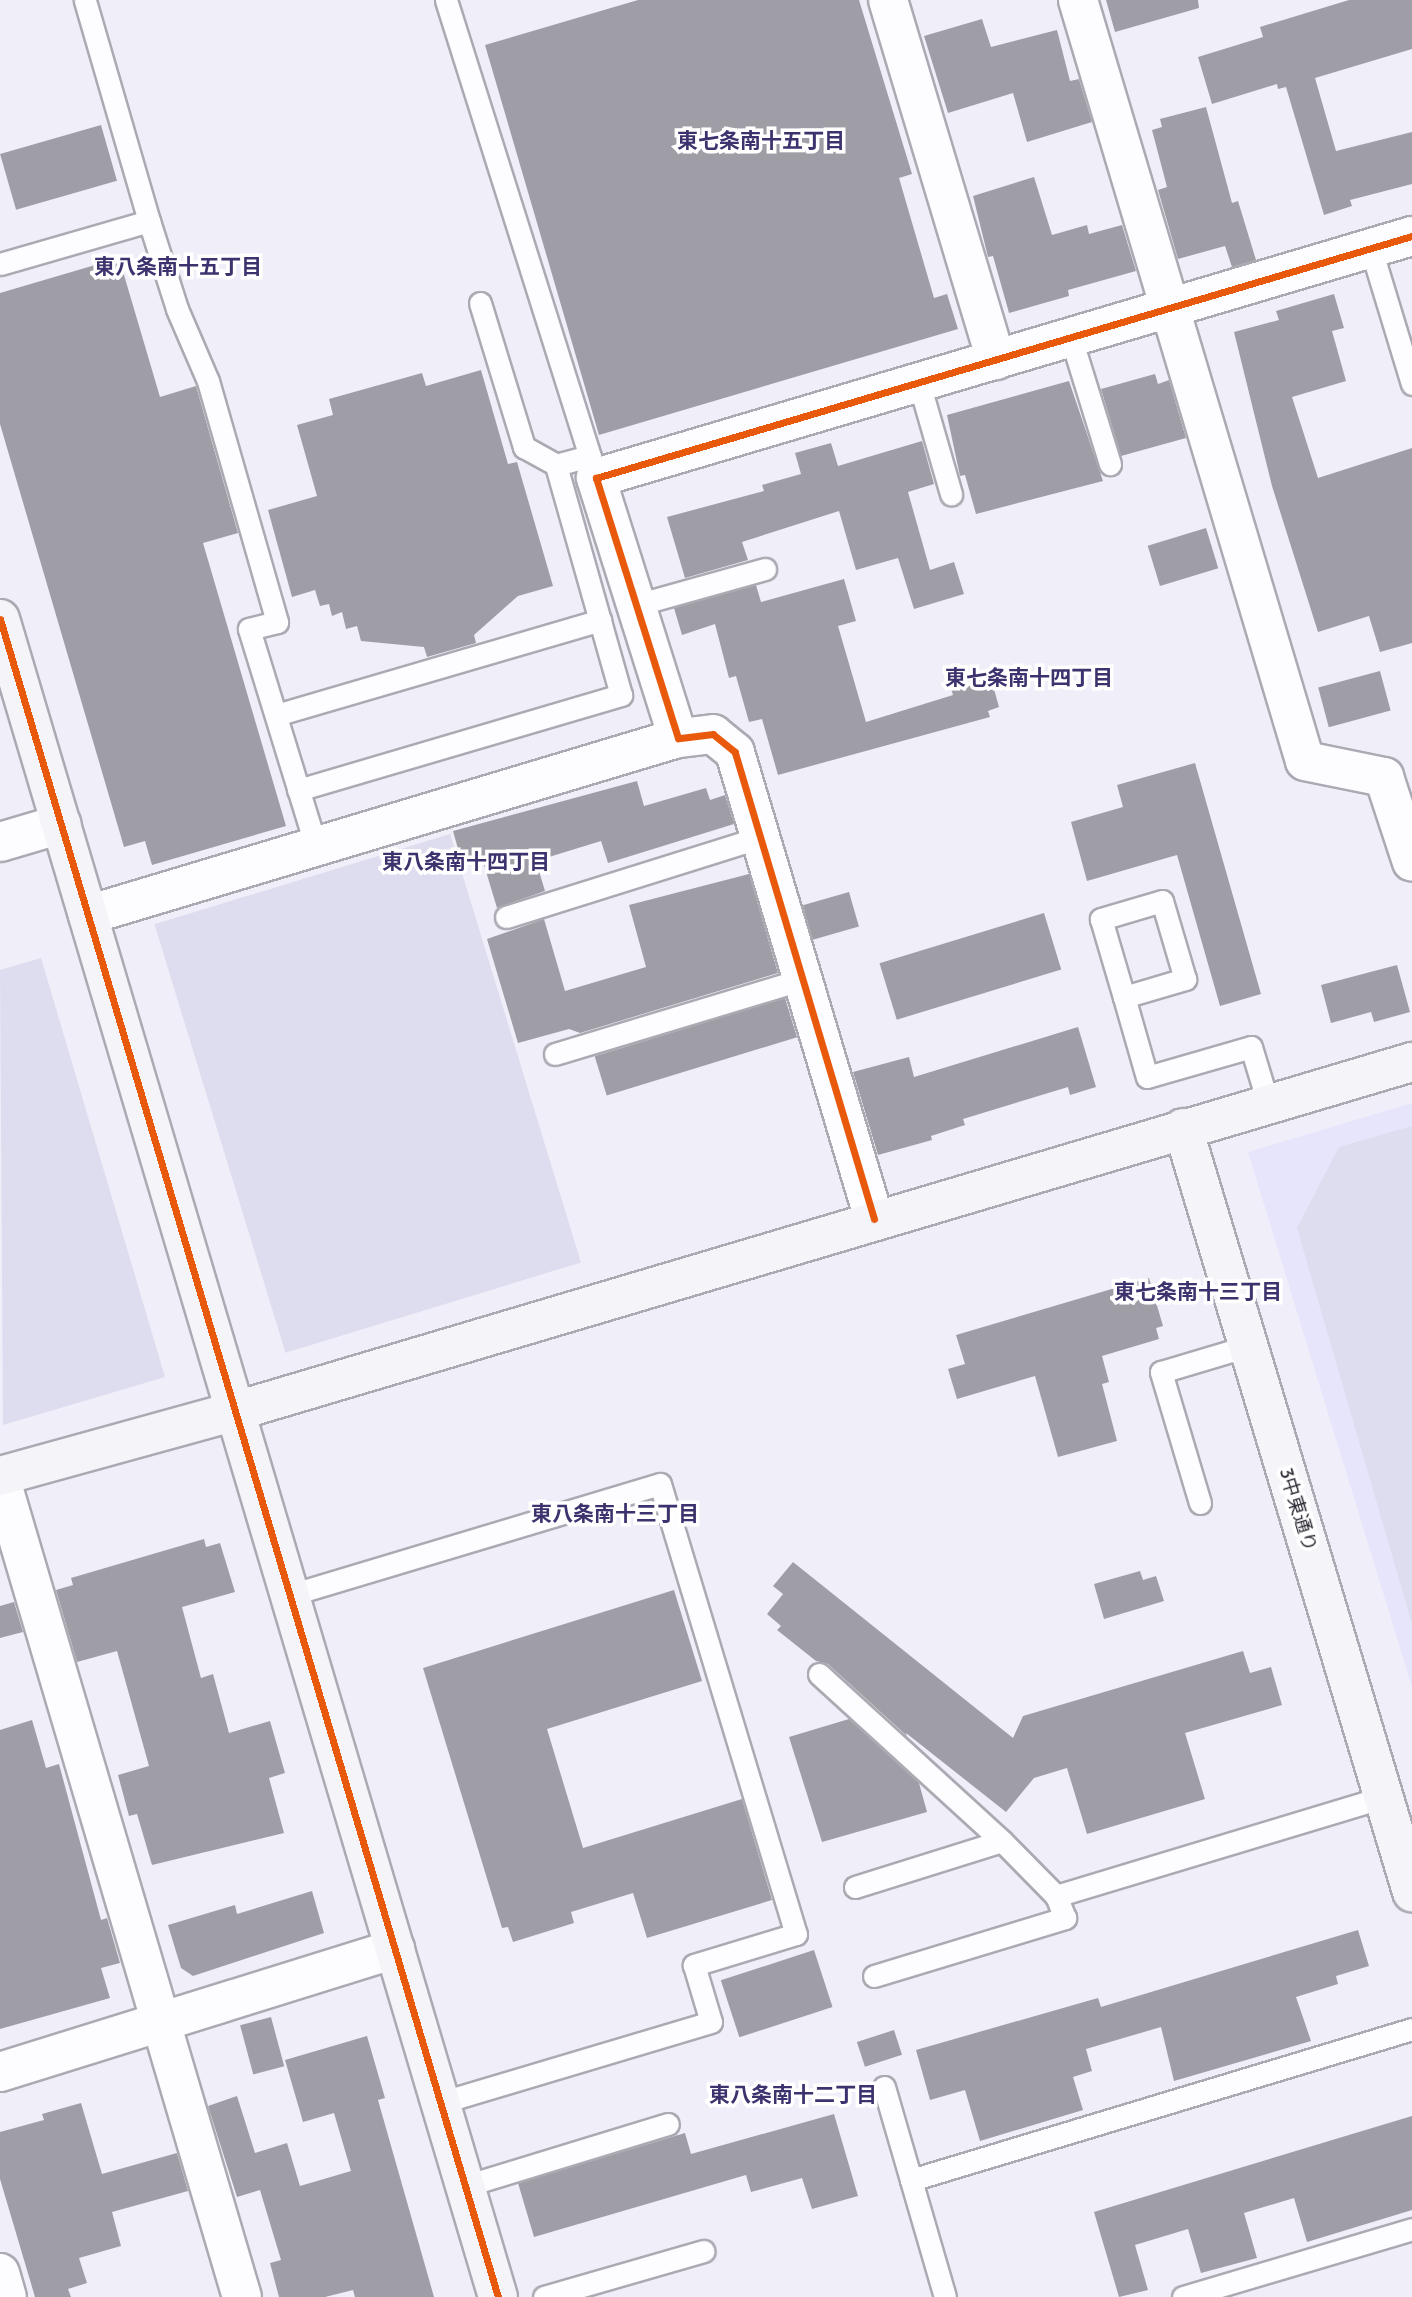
<!DOCTYPE html>
<html>
<head>
<meta charset="utf-8">
<style>
	body { margin:0 }
	#map { position:relative; width:1412px; height:2297px; overflow:hidden; background:#f0eef8; font-family:Signika,"Noto Sans JP",sans-serif }
	div>[style] { position:absolute }
	[style*='--x'] { left:calc(var(--x)*1px); top:calc(var(--y)*1px); width:calc(var(--w)*1px); rotate:calc(var(--a)*1deg) }
	.built>* { inset:0; background:#e7e5fc }
	.green>* { inset:0; background:#dedcef; transform-origin:0 0 }
	.building>* { inset:0; background:#9f9ea7; transform-origin:0 0 }
	.roads { filter:drop-shadow(2px 0 #abaab3) drop-shadow(-2px 0 #abaab3) drop-shadow(0 2px #abaab3) drop-shadow(0 -2px #abaab3) }
	.lane>* { height:21px; margin:-10.5px; padding:0 10.5px; transform-origin:10.5px; border-radius:10.5px; background:#fdfcfe }
	.street>* { height:38px; margin:-19px; padding:0 19px; transform-origin:19px; border-radius:19px; background:#fdfcfe }
	.secondary>* { height:38px; margin:-19px; padding:0 19px; transform-origin:19px; border-radius:19px; background:#f5f4f9 }
	.cycleway>* { height:7px; margin:-3.5px; padding:0 3.5px; transform-origin:3.5px; border-radius:3.5px; background:#e8590c }
	span { translate:-50% -50%; white-space:nowrap; text-align:center; line-height:1.15; -webkit-text-stroke:7px #fff; paint-order:stroke }
	.street-label { font-size:19px; color:#2c2b35 }
	.neighbourhood-label { font-size:21px; color:#3d326e; font-weight:700 }
</style>
</head>
<body>
<div id="map">
	<div class="built">
		<div style="clip-path:polygon(1412px 1103px,1412px 1687px,1248px 1152px)"></div>
	</div>
	<div class="green">
		<div style="left:450px;top:834px;width:448px;height:309px;rotate:73deg"></div>
		<div style="clip-path:polygon(41px 958px,165px 1377px,3px 1425px,0 970px)"></div>
		<div style="clip-path:polygon(1412px 1126px,1412px 1624px,1297px 1228px,1339px 1147px)"></div>
	</div>
	<div class="building">
		<div style="clip-path:polygon(638px 0,859px 0,912px 174px,899px 178px,934px 298px,947px 294px,958px 329px,599px 435px,485px 45px)"></div>
		<div style="clip-path:polygon(1106px 0,1198px 0,1199px 8px,1115px 32px)"></div>
		<div style="clip-path:polygon(1349px 0,1412px 0,1412px 49px,1315px 78px,1336px 151px,1412px 132px,1412px 184px,1350px 200px,1352px 206px,1324px 215px,1286px 87px,1278px 89px,1277px 84px,1212px 104px,1198px 57px,1263px 37px,1260px 27px)"></div>
		<div style="clip-path:polygon(982px 19px,991px 47px,1057px 30px,1070px 81px,1079px 79px,1092px 122px,1027px 142px,1013px 93px,948px 113px,924px 36px)"></div>
		<div style="clip-path:polygon(1206px 107px,1232px 203px,1238px 201px,1256px 260px,1232px 267px,1225px 246px,1178px 259px,1158px 190px,1167px 187px,1152px 130px,1162px 127px,1160px 119px)"></div>
		<div style="left:101px;top:125px;width:58px;height:105px;rotate:74deg"></div>
		<div style="clip-path:polygon(1034px 177px,1052px 235px,1087px 225px,1089px 234px,1122px 225px,1136px 271px,1068px 290px,1069px 296px,1009px 313px,993px 256px,988px 257px,973px 196px)"></div>
		<div style="clip-path:polygon(119px 258px,160px 397px,196px 386px,238px 533px,203px 543px,286px 826px,152px 865px,145px 841px,124px 847px,0 424px,0 293px)"></div>
		<div style="clip-path:polygon(1334px 294px,1344px 328px,1332px 331px,1346px 381px,1292px 397px,1318px 478px,1412px 448px,1412px 643px,1380px 652px,1369px 616px,1318px 632px,1272px 486px,1234px 332px,1279px 320px,1276px 311px)"></div>
		<div style="clip-path:polygon(481px 370px,508px 464px,517px 462px,553px 586px,518px 596px,474px 635px,476px 643px,427px 657px,424px 647px,361px 641px,357px 626px,346px 629px,342px 612px,332px 616px,329px 604px,320px 606px,315px 590px,292px 597px,268px 510px,317px 496px,297px 425px,333px 415px,329px 399px,422px 373px,426px 386px)"></div>
		<div style="clip-path:polygon(1155px 374px,1158px 384px,1169px 380px,1186px 438px,1121px 456px,1101px 389px)"></div>
		<div style="clip-path:polygon(1069px 381px,1103px 481px,976px 514px,965px 475px,960px 476px,947px 415px)"></div>
		<div style="clip-path:polygon(922px 441px,934px 484px,908px 492px,930px 570px,954px 562px,964px 594px,914px 609px,898px 558px,856px 570px,839px 511px,742px 542px,748px 560px,685px 578px,667px 517px,764px 491px,762px 485px,801px 474px,795px 453px,831px 443px,838px 466px)"></div>
		<div style="left:1206px;top:528px;width:42px;height:61px;rotate:73deg"></div>
		<div style="clip-path:polygon(844px 579px,856px 621px,838px 626px,866px 722px,953px 695px,949px 682px,989px 671px,999px 707px,988px 711px,990px 717px,778px 775px,762px 719px,749px 722px,736px 676px,729px 678px,715px 624px,682px 635px,674px 608px,756px 585px,761px 602px)"></div>
		<div style="left:1380px;top:671px;width:41px;height:64px;rotate:75deg"></div>
		<div style="clip-path:polygon(1195px 763px,1261px 994px,1220px 1006px,1177px 855px,1087px 881px,1071px 822px,1123px 807px,1117px 785px)"></div>
		<div style="clip-path:polygon(637px 781px,644px 806px,706px 788px,710px 800px,725px 795px,734px 824px,608px 863px,601px 841px,536px 861px,545px 891px,497px 908px,482px 858px,462px 863px,453px 831px)"></div>
		<div style="clip-path:polygon(749px 874px,778px 973px,580px 1033px,569px 1029px,518px 1043px,487px 939px,544px 919px,565px 991px,646px 967px,629px 905px)"></div>
		<div style="left:849px;top:892px;width:36px;height:48px;rotate:74deg"></div>
		<div style="left:1044px;top:913px;width:59px;height:172px;rotate:73deg"></div>
		<div style="clip-path:polygon(1397px 965px,1410px 1012px,1374px 1022px,1371px 1012px,1331px 1023px,1321px 985px)"></div>
		<div style="left:785px;top:998px;width:41px;height:199px;rotate:73deg"></div>
		<div style="clip-path:polygon(1078px 1027px,1096px 1087px,1070px 1095px,1068px 1087px,963px 1119px,965px 1125px,931px 1136px,932px 1140px,878px 1155px,853px 1072px,909px 1057px,914px 1077px)"></div>
		<div style="clip-path:polygon(1149px 1278px,1163px 1326px,1156px 1328px,1159px 1339px,1102px 1356px,1109px 1382px,1102px 1384px,1117px 1441px,1058px 1457px,1035px 1376px,957px 1399px,948px 1369px,965px 1364px,956px 1335px)"></div>
		<div style="clip-path:polygon(204px 1539px,206px 1547px,220px 1543px,235px 1592px,182px 1607px,201px 1678px,213px 1674px,229px 1733px,270px 1721px,285px 1773px,269px 1778px,284px 1833px,152px 1865px,137px 1814px,129px 1816px,118px 1775px,149px 1766px,117px 1651px,77px 1662px,56px 1590px,73px 1585px,71px 1578px)"></div>
		<div style="clip-path:polygon(793px 1562px,1013px 1738px,1023px 1716px,1243px 1651px,1250px 1673px,1271px 1667px,1282px 1705px,1185px 1733px,1205px 1799px,1087px 1834px,1067px 1768px,1034px 1778px,1006px 1812px,906px 1733px,907px 1736px,828px 1664px,816px 1661px,777px 1630px,781px 1626px,767px 1614px,783px 1594px,773px 1586px)"></div>
		<div style="clip-path:polygon(1140px 1571px,1143px 1580px,1156px 1576px,1164px 1601px,1104px 1619px,1094px 1584px)"></div>
		<div style="clip-path:polygon(674px 1590px,702px 1681px,547px 1729px,583px 1848px,742px 1799px,772px 1900px,647px 1938px,633px 1893px,571px 1912px,574px 1923px,513px 1942px,508px 1927px,502px 1928px,423px 1668px)"></div>
		<div style="clip-path:polygon(14px 1602px,23px 1632px,0 1638px,0 1606px)"></div>
		<div style="clip-path:polygon(849px 1719px,919px 1783px,927px 1812px,822px 1842px,789px 1737px)"></div>
		<div style="clip-path:polygon(32px 1720px,46px 1768px,59px 1764px,101px 1920px,107px 1918px,120px 1963px,101px 1968px,110px 1998px,0 2029px,0 1730px)"></div>
		<div style="clip-path:polygon(312px 1891px,324px 1933px,193px 1976px,181px 1968px,168px 1925px,235px 1905px,237px 1914px)"></div>
		<div style="clip-path:polygon(1358px 1930px,1369px 1966px,1336px 1976px,1338px 1984px,1296px 1997px,1311px 2041px,1174px 2081px,1161px 2027px,1086px 2049px,1092px 2071px,1073px 2077px,1083px 2110px,980px 2141px,965px 2090px,930px 2100px,916px 2050px,1098px 1998px,1101px 2007px)"></div>
		<div style="left:814px;top:1950px;width:60px;height:98px;rotate:72deg"></div>
		<div style="left:271px;top:2017px;width:51px;height:32px;rotate:75deg"></div>
		<div style="left:894px;top:2030px;width:26px;height:39px;rotate:72deg"></div>
		<div style="clip-path:polygon(367px 2036px,385px 2098px,378px 2100px,434px 2297px,355px 2297px,353px 2290px,325px 2297px,279px 2297px,270px 2263px,281px 2260px,260px 2190px,237px 2197px,208px 2106px,237px 2096px,255px 2153px,287px 2143px,300px 2186px,351px 2171px,334px 2113px,303px 2122px,285px 2060px)"></div>
		<div style="clip-path:polygon(81px 2103px,102px 2174px,177px 2153px,188px 2191px,112px 2212px,121px 2246px,79px 2258px,87px 2283px,68px 2289px,71px 2297px,35px 2297px,0 2179px,0 2132px,44px 2120px,42px 2114px)"></div>
		<div style="clip-path:polygon(834px 2114px,858px 2196px,812px 2209px,802px 2178px,751px 2192px,746px 2175px,534px 2237px,518px 2183px,685px 2133px,691px 2154px)"></div>
		<div style="clip-path:polygon(1412px 2116px,1412px 2210px,1307px 2242px,1294px 2198px,1244px 2213px,1257px 2258px,1201px 2273px,1188px 2229px,1135px 2245px,1148px 2290px,1119px 2297px,1094px 2212px)"></div>
	</div>
	<div class="roads">
		<div class="lane">
			<div style="--x:446;--y:0;--w:492;--a:72.5"></div>
			<div style="--x:149;--y:221;--w:92;--a:72.3"></div>
			<div style="--x:177;--y:309;--w:78;--a:66.7"></div>
			<div style="--x:208;--y:381;--w:251;--a:74"></div>
			<div style="--x:277;--y:622;--w:29;--a:166"></div>
			<div style="--x:249;--y:629;--w:228;--a:72.9"></div>
			<div style="--x:1371;--y:249;--w:141;--a:73.1"></div>
			<div style="--x:0;--y:264;--w:155;--a:-16.1"></div>
			<div style="--x:149;--y:221;--w:230;--a:-106.2"></div>
			<div style="--x:480;--y:303;--w:151;--a:73"></div>
			<div style="--x:524;--y:447;--w:37;--a:29"></div>
			<div style="--x:1071;--y:338;--w:132;--a:72.8"></div>
			<div style="--x:919;--y:383;--w:116;--a:73.9"></div>
			<div style="--x:636;--y:605;--w:134;--a:-15.6"></div>
			<div style="--x:276;--y:715;--w:338;--a:-16.3"></div>
			<div style="--x:298;--y:790;--w:337;--a:-16.4"></div>
			<div style="--x:621;--y:695;--w:239;--a:-105.8"></div>
			<div style="--x:556;--y:465;--w:35;--a:-15"></div>
			<div style="--x:506;--y:917;--w:267;--a:-17.4"></div>
			<div style="--x:1124;--y:997;--w:64;--a:-16.4"></div>
			<div style="--x:1185;--y:979;--w:81;--a:-106.4"></div>
			<div style="--x:1162;--y:901;--w:64;--a:163.6"></div>
			<div style="--x:1101;--y:919;--w:81;--a:73.6"></div>
			<div style="--x:1124;--y:997;--w:83;--a:74"></div>
			<div style="--x:1147;--y:1077;--w:108;--a:-16.1"></div>
			<div style="--x:1251;--y:1047;--w:59;--a:73.1"></div>
			<div style="--x:555;--y:1054;--w:259;--a:-16.8"></div>
			<div style="--x:1200;--y:1503;--w:137;--a:-106.6"></div>
			<div style="--x:1161;--y:1372;--w:91;--a:-16.6"></div>
			<div style="--x:290;--y:1595;--w:386;--a:-16.7"></div>
			<div style="--x:660;--y:1484;--w:470;--a:73.2"></div>
			<div style="--x:796;--y:1934;--w:107;--a:163.1"></div>
			<div style="--x:694;--y:1965;--w:59;--a:73.4"></div>
			<div style="--x:711;--y:2022;--w:283;--a:163.4"></div>
			<div style="--x:819;--y:1674;--w:248;--a:42.4"></div>
			<div style="--x:855;--y:1887;--w:154;--a:-17.4"></div>
			<div style="--x:1002;--y:1841;--w:77;--a:45.5"></div>
			<div style="--x:874;--y:1976;--w:200;--a:-16.9"></div>
			<div style="--x:1065;--y:1918;--w:24;--a:-112"></div>
			<div style="--x:1056;--y:1896;--w:342;--a:-16.8"></div>
			<div style="--x:884;--y:2087;--w:97;--a:73.8"></div>
			<div style="--x:465;--y:2186;--w:212;--a:-17"></div>
			<div style="--x:544;--y:2297;--w:166;--a:-16.1"></div>
			<div style="--x:945;--y:2297;--w:122;--a:-106.2"></div>
			<div style="--x:911;--y:2180;--w:523;--a:-16.77"></div>
			<div style="--x:1183;--y:2297;--w:239;--a:-16.5"></div>
		</div>
		<div class="street">
			<div style="--x:888;--y:0;--w:376;--a:73.3"></div>
			<div style="--x:1078;--y:0;--w:794;--a:73.39"></div>
			<div style="--x:1305;--y:761;--w:81;--a:11.4"></div>
			<div style="--x:1384;--y:777;--w:89;--a:71.8"></div>
			<div style="--x:0;--y:842;--w:64;--a:-16.4"></div>
			<div style="--x:88;--y:915;--w:616;--a:-16.7"></div>
			<div style="--x:874;--y:1219;--w:487;--a:-106.6"></div>
			<div style="--x:735;--y:752;--w:28;--a:-141"></div>
			<div style="--x:713;--y:734;--w:35;--a:173"></div>
			<div style="--x:678;--y:738;--w:273;--a:-107.5"></div>
			<div style="--x:596;--y:478;--w:851;--a:-16.52"></div>
			<div style="--x:0;--y:1477;--w:855;--a:73.56"></div>
			<div style="--x:0;--y:2072;--w:414;--a:-17.3"></div>
			<div style="--x:0;--y:2273;--w:25;--a:74"></div>
		</div>
		<div class="secondary">
			<div style="--x:0;--y:619;--w:1750;--a:73.47"></div>
			<div style="--x:1183;--y:1128;--w:798;--a:73.31"></div>
			<div style="--x:0;--y:1476;--w:245;--a:-15.4"></div>
			<div style="--x:236;--y:1411;--w:1227;--a:-16.53"></div>
		</div>
	</div>
	<div class="cycleway">
		<div style="--x:0;--y:619;--w:1750;--a:73.47"></div>
		<div style="--x:874;--y:1219;--w:487;--a:-106.6"></div>
		<div style="--x:735;--y:752;--w:28;--a:-141"></div>
		<div style="--x:713;--y:734;--w:35;--a:173"></div>
		<div style="--x:678;--y:738;--w:273;--a:-107.5"></div>
		<div style="--x:596;--y:478;--w:851;--a:-16.52"></div>
	</div>
	<div class="street-label">
		<span style="left:1297px;top:1510px;rotate:73deg">3中東通り</span>
	</div>
	<div class="neighbourhood-label">
		<span style="left:761px;top:141px">東七条南十五丁目</span>
		<span style="left:178px;top:267px">東八条南十五丁目</span>
		<span style="left:1029px;top:678px">東七条南十四丁目</span>
		<span style="left:466px;top:862px">東八条南十四丁目</span>
		<span style="left:1198px;top:1292px">東七条南十三丁目</span>
		<span style="left:615px;top:1514px">東八条南十三丁目</span>
		<span style="left:793px;top:2095px">東八条南十二丁目</span>
	</div>
</div>
</body>
</html>
